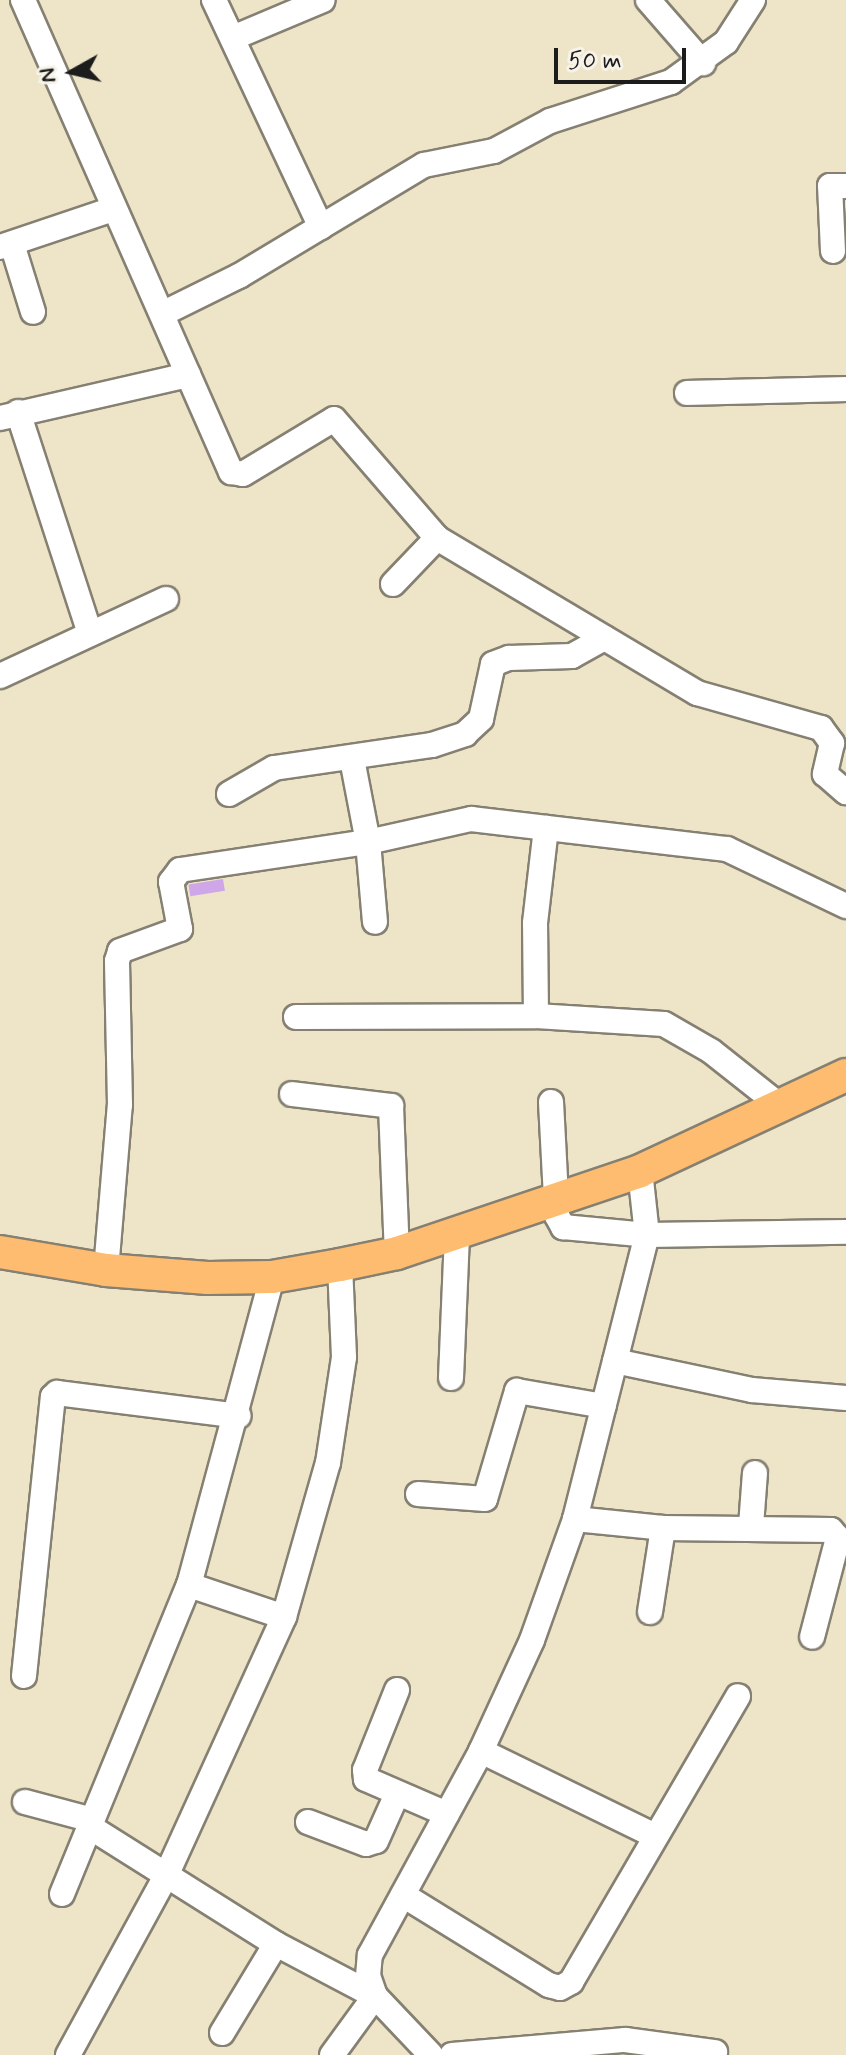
<!DOCTYPE html>
<html>
<head>
<meta charset="utf-8">
<style>
	body { margin:0 }
	#map { position:relative; width:846px; height:2055px; overflow:hidden; background:#eee5c8; font-family:Mynerve,sans-serif }
	div>[style] { position:absolute }
	[style*='--x'] { left:calc(var(--x)*1px); top:calc(var(--y)*1px); width:calc(var(--w)*1px); rotate:calc(var(--a)*1deg) }
	.building>* { inset:0; background:#cfa6e8; transform-origin:0 0 }
	.roads { filter:drop-shadow(2px 0 #858072) drop-shadow(-2px 0 #858072) drop-shadow(0 2px #858072) drop-shadow(0 -2px #858072) }
	.minor>* { height:24px; margin:-12px; padding:0 12px; transform-origin:12px; border-radius:12px; background:#fff }
	.major>* { height:32px; margin:-16px; padding:0 16px; transform-origin:16px; border-radius:16px; background:#febc70 }
	span { translate:-50% -50%; white-space:nowrap; text-align:center; line-height:1.15; -webkit-text-stroke:6px #f7f3e8; paint-order:stroke }
	.north { position:absolute; left:32px; top:32px; width:80px; height:80px; -webkit-text-stroke:6px #f7f3e8; paint-order:stroke; rotate:262deg; font-size:22px; font-weight:700; line-height:32px; text-align:center; color:#1c1c1c }
	.north::after { content:''; display:block; margin:auto; width:28px; height:36px; background:#1c1c1c; clip-path:polygon(50% 0,100% 100%,50% 72%,0 100%) }
	.scale { position:absolute; left:554px; top:48px; width:132px; height:36px; box-sizing:border-box; border:4px solid #1c1c1c; border-top:0; padding-left:10px; font-size:24px; line-height:28px; white-space:nowrap; color:#1c1c1c; -webkit-text-stroke:6px #f7f3e8; paint-order:stroke }
</style>
</head>
<body>
<div id="map">
	<div class="building">
		<div style="left:223px;top:879px;width:12px;height:35px;rotate:81deg"></div>
	</div>
	<div class="roads">
		<div class="minor">
			<div style="--x:23;--y:0;--w:516;--a:66.22"></div>
			<div style="--x:231;--y:472;--w:12;--a:9"></div>
			<div style="--x:243;--y:474;--w:106;--a:-31.1"></div>
			<div style="--x:334;--y:419;--w:157;--a:49.1"></div>
			<div style="--x:437;--y:538;--w:303;--a:30.8"></div>
			<div style="--x:697;--y:693;--w:129;--a:15.8"></div>
			<div style="--x:821;--y:728;--w:19;--a:54"></div>
			<div style="--x:832;--y:743;--w:32;--a:103"></div>
			<div style="--x:825;--y:774;--w:28;--a:41"></div>
			<div style="--x:214;--y:0;--w:251;--a:64.8"></div>
			<div style="--x:648;--y:0;--w:84;--a:48.9"></div>
			<div style="--x:235;--y:37;--w:95;--a:-22.8"></div>
			<div style="--x:12;--y:244;--w:71;--a:72.8"></div>
			<div style="--x:0;--y:247;--w:119;--a:-18.6"></div>
			<div style="--x:833;--y:251;--w:65;--a:-92.6"></div>
			<div style="--x:830;--y:186;--w:16;--a:0"></div>
			<div style="--x:164;--y:313;--w:84;--a:-26.3"></div>
			<div style="--x:239;--y:276;--w:216;--a:-31"></div>
			<div style="--x:424;--y:165;--w:71;--a:-11.3"></div>
			<div style="--x:494;--y:151;--w:64;--a:-28.2"></div>
			<div style="--x:550;--y:121;--w:127;--a:-17.9"></div>
			<div style="--x:671;--y:82;--w:68;--a:-36"></div>
			<div style="--x:726;--y:42;--w:50;--a:-57.3"></div>
			<div style="--x:687;--y:393;--w:159;--a:-1.4"></div>
			<div style="--x:18;--y:412;--w:233;--a:72"></div>
			<div style="--x:0;--y:418;--w:193;--a:-12.9"></div>
			<div style="--x:393;--y:584;--w:64;--a:-46.3"></div>
			<div style="--x:0;--y:676;--w:183;--a:-24.9"></div>
			<div style="--x:352;--y:759;--w:85;--a:79.1"></div>
			<div style="--x:368;--y:842;--w:80;--a:85"></div>
			<div style="--x:229;--y:794;--w:52;--a:-30"></div>
			<div style="--x:274;--y:768;--w:160;--a:-8.3"></div>
			<div style="--x:432;--y:745;--w:35;--a:-18"></div>
			<div style="--x:465;--y:734;--w:22;--a:-43"></div>
			<div style="--x:481;--y:719;--w:56;--a:-77.7"></div>
			<div style="--x:493;--y:664;--w:17;--a:-21"></div>
			<div style="--x:509;--y:658;--w:63;--a:-1.8"></div>
			<div style="--x:572;--y:656;--w:37;--a:-29"></div>
			<div style="--x:536;--y:1016;--w:93;--a:-90.6"></div>
			<div style="--x:535;--y:923;--w:96;--a:-83.4"></div>
			<div style="--x:296;--y:1017;--w:240;--a:-0.2"></div>
			<div style="--x:536;--y:1016;--w:128;--a:3.6"></div>
			<div style="--x:664;--y:1024;--w:54;--a:29.9"></div>
			<div style="--x:711;--y:1051;--w:92;--a:38.4"></div>
			<div style="--x:292;--y:1094;--w:100;--a:6.9"></div>
			<div style="--x:391;--y:1106;--w:147;--a:87.7"></div>
			<div style="--x:551;--y:1102;--w:114;--a:87"></div>
			<div style="--x:557;--y:1216;--w:13;--a:61"></div>
			<div style="--x:563;--y:1227;--w:84;--a:5.4"></div>
			<div style="--x:647;--y:1235;--w:199;--a:-0.9"></div>
			<div style="--x:106;--y:1270;--w:166;--a:-85.2"></div>
			<div style="--x:120;--y:1105;--w:144;--a:-91.2"></div>
			<div style="--x:117;--y:961;--w:10;--a:-73"></div>
			<div style="--x:120;--y:951;--w:64;--a:-20.1"></div>
			<div style="--x:180;--y:929;--w:48;--a:-100.8"></div>
			<div style="--x:171;--y:882;--w:15;--a:-53"></div>
			<div style="--x:180;--y:870;--w:190;--a:-8.5"></div>
			<div style="--x:368;--y:842;--w:106;--a:-12.6"></div>
			<div style="--x:471;--y:819;--w:258;--a:6.7"></div>
			<div style="--x:727;--y:849;--w:132;--a:25.6"></div>
			<div style="--x:615;--y:1361;--w:140;--a:12"></div>
			<div style="--x:752;--y:1390;--w:94;--a:4.9"></div>
			<div style="--x:451;--y:1378;--w:146;--a:-87.6"></div>
			<div style="--x:418;--y:1494;--w:67;--a:4.3"></div>
			<div style="--x:485;--y:1499;--w:113;--a:-73.5"></div>
			<div style="--x:517;--y:1391;--w:88;--a:9.8"></div>
			<div style="--x:575;--y:1519;--w:88;--a:5.8"></div>
			<div style="--x:663;--y:1528;--w:168;--a:0.7"></div>
			<div style="--x:831;--y:1530;--w:11;--a:49"></div>
			<div style="--x:838;--y:1538;--w:102;--a:104.7"></div>
			<div style="--x:751;--y:1526;--w:53;--a:-85.7"></div>
			<div style="--x:189;--y:1585;--w:100;--a:18.6"></div>
			<div style="--x:650;--y:1612;--w:85;--a:-81.2"></div>
			<div style="--x:24;--y:1676;--w:281;--a:-84.1"></div>
			<div style="--x:53;--y:1397;--w:6;--a:-45"></div>
			<div style="--x:57;--y:1393;--w:183;--a:7.2"></div>
			<div style="--x:397;--y:1690;--w:86;--a:111.8"></div>
			<div style="--x:365;--y:1770;--w:9;--a:84"></div>
			<div style="--x:366;--y:1779;--w:88;--a:23.4"></div>
			<div style="--x:481;--y:1751;--w:191;--a:26"></div>
			<div style="--x:25;--y:1802;--w:69;--a:15"></div>
			<div style="--x:308;--y:1822;--w:62;--a:20.8"></div>
			<div style="--x:366;--y:1844;--w:10;--a:-17"></div>
			<div style="--x:376;--y:1841;--w:51;--a:-65.9"></div>
			<div style="--x:90;--y:1827;--w:220;--a:32.2"></div>
			<div style="--x:276;--y:1944;--w:112;--a:27.7"></div>
			<div style="--x:375;--y:1996;--w:81;--a:46.5"></div>
			<div style="--x:62;--y:1894;--w:334;--a:-67.7"></div>
			<div style="--x:189;--y:1585;--w:319;--a:-74.9"></div>
			<div style="--x:403;--y:1895;--w:172;--a:31.7"></div>
			<div style="--x:549;--y:1985;--w:11;--a:15"></div>
			<div style="--x:560;--y:1988;--w:13;--a:-29"></div>
			<div style="--x:571;--y:1982;--w:331;--a:-59.7"></div>
			<div style="--x:375;--y:1996;--w:21;--a:-109"></div>
			<div style="--x:368;--y:1976;--w:21;--a:-85"></div>
			<div style="--x:370;--y:1955;--w:232;--a:-61.4"></div>
			<div style="--x:481;--y:1751;--w:122;--a:-65.3"></div>
			<div style="--x:532;--y:1640;--w:128;--a:-70.4"></div>
			<div style="--x:575;--y:1519;--w:293;--a:-75.8"></div>
			<div style="--x:647;--y:1235;--w:64;--a:-96.2"></div>
			<div style="--x:222;--y:2033;--w:104;--a:-58.8"></div>
			<div style="--x:68;--y:2055;--w:202;--a:-61.3"></div>
			<div style="--x:165;--y:1878;--w:287;--a:-65.5"></div>
			<div style="--x:284;--y:1617;--w:160;--a:-74.1"></div>
			<div style="--x:328;--y:1463;--w:107;--a:-81.4"></div>
			<div style="--x:344;--y:1357;--w:92;--a:-92.5"></div>
			<div style="--x:332;--y:2055;--w:73;--a:-53.9"></div>
			<div style="--x:452;--y:2055;--w:174;--a:-5"></div>
			<div style="--x:625;--y:2040;--w:91;--a:7.6"></div>
		</div>
		<div class="major">
			<div style="--x:0;--y:1252;--w:108;--a:9.6"></div>
			<div style="--x:106;--y:1270;--w:102;--a:4.5"></div>
			<div style="--x:208;--y:1278;--w:64;--a:-0.9"></div>
			<div style="--x:272;--y:1277;--w:69;--a:-10"></div>
			<div style="--x:340;--y:1265;--w:58;--a:-11.9"></div>
			<div style="--x:397;--y:1253;--w:256;--a:-18.6"></div>
			<div style="--x:640;--y:1171;--w:227;--a:-25"></div>
		</div>
	</div>
	<div class="north">N</div>
	<div class="scale">50 m</div>
</div>
</body>
</html>
